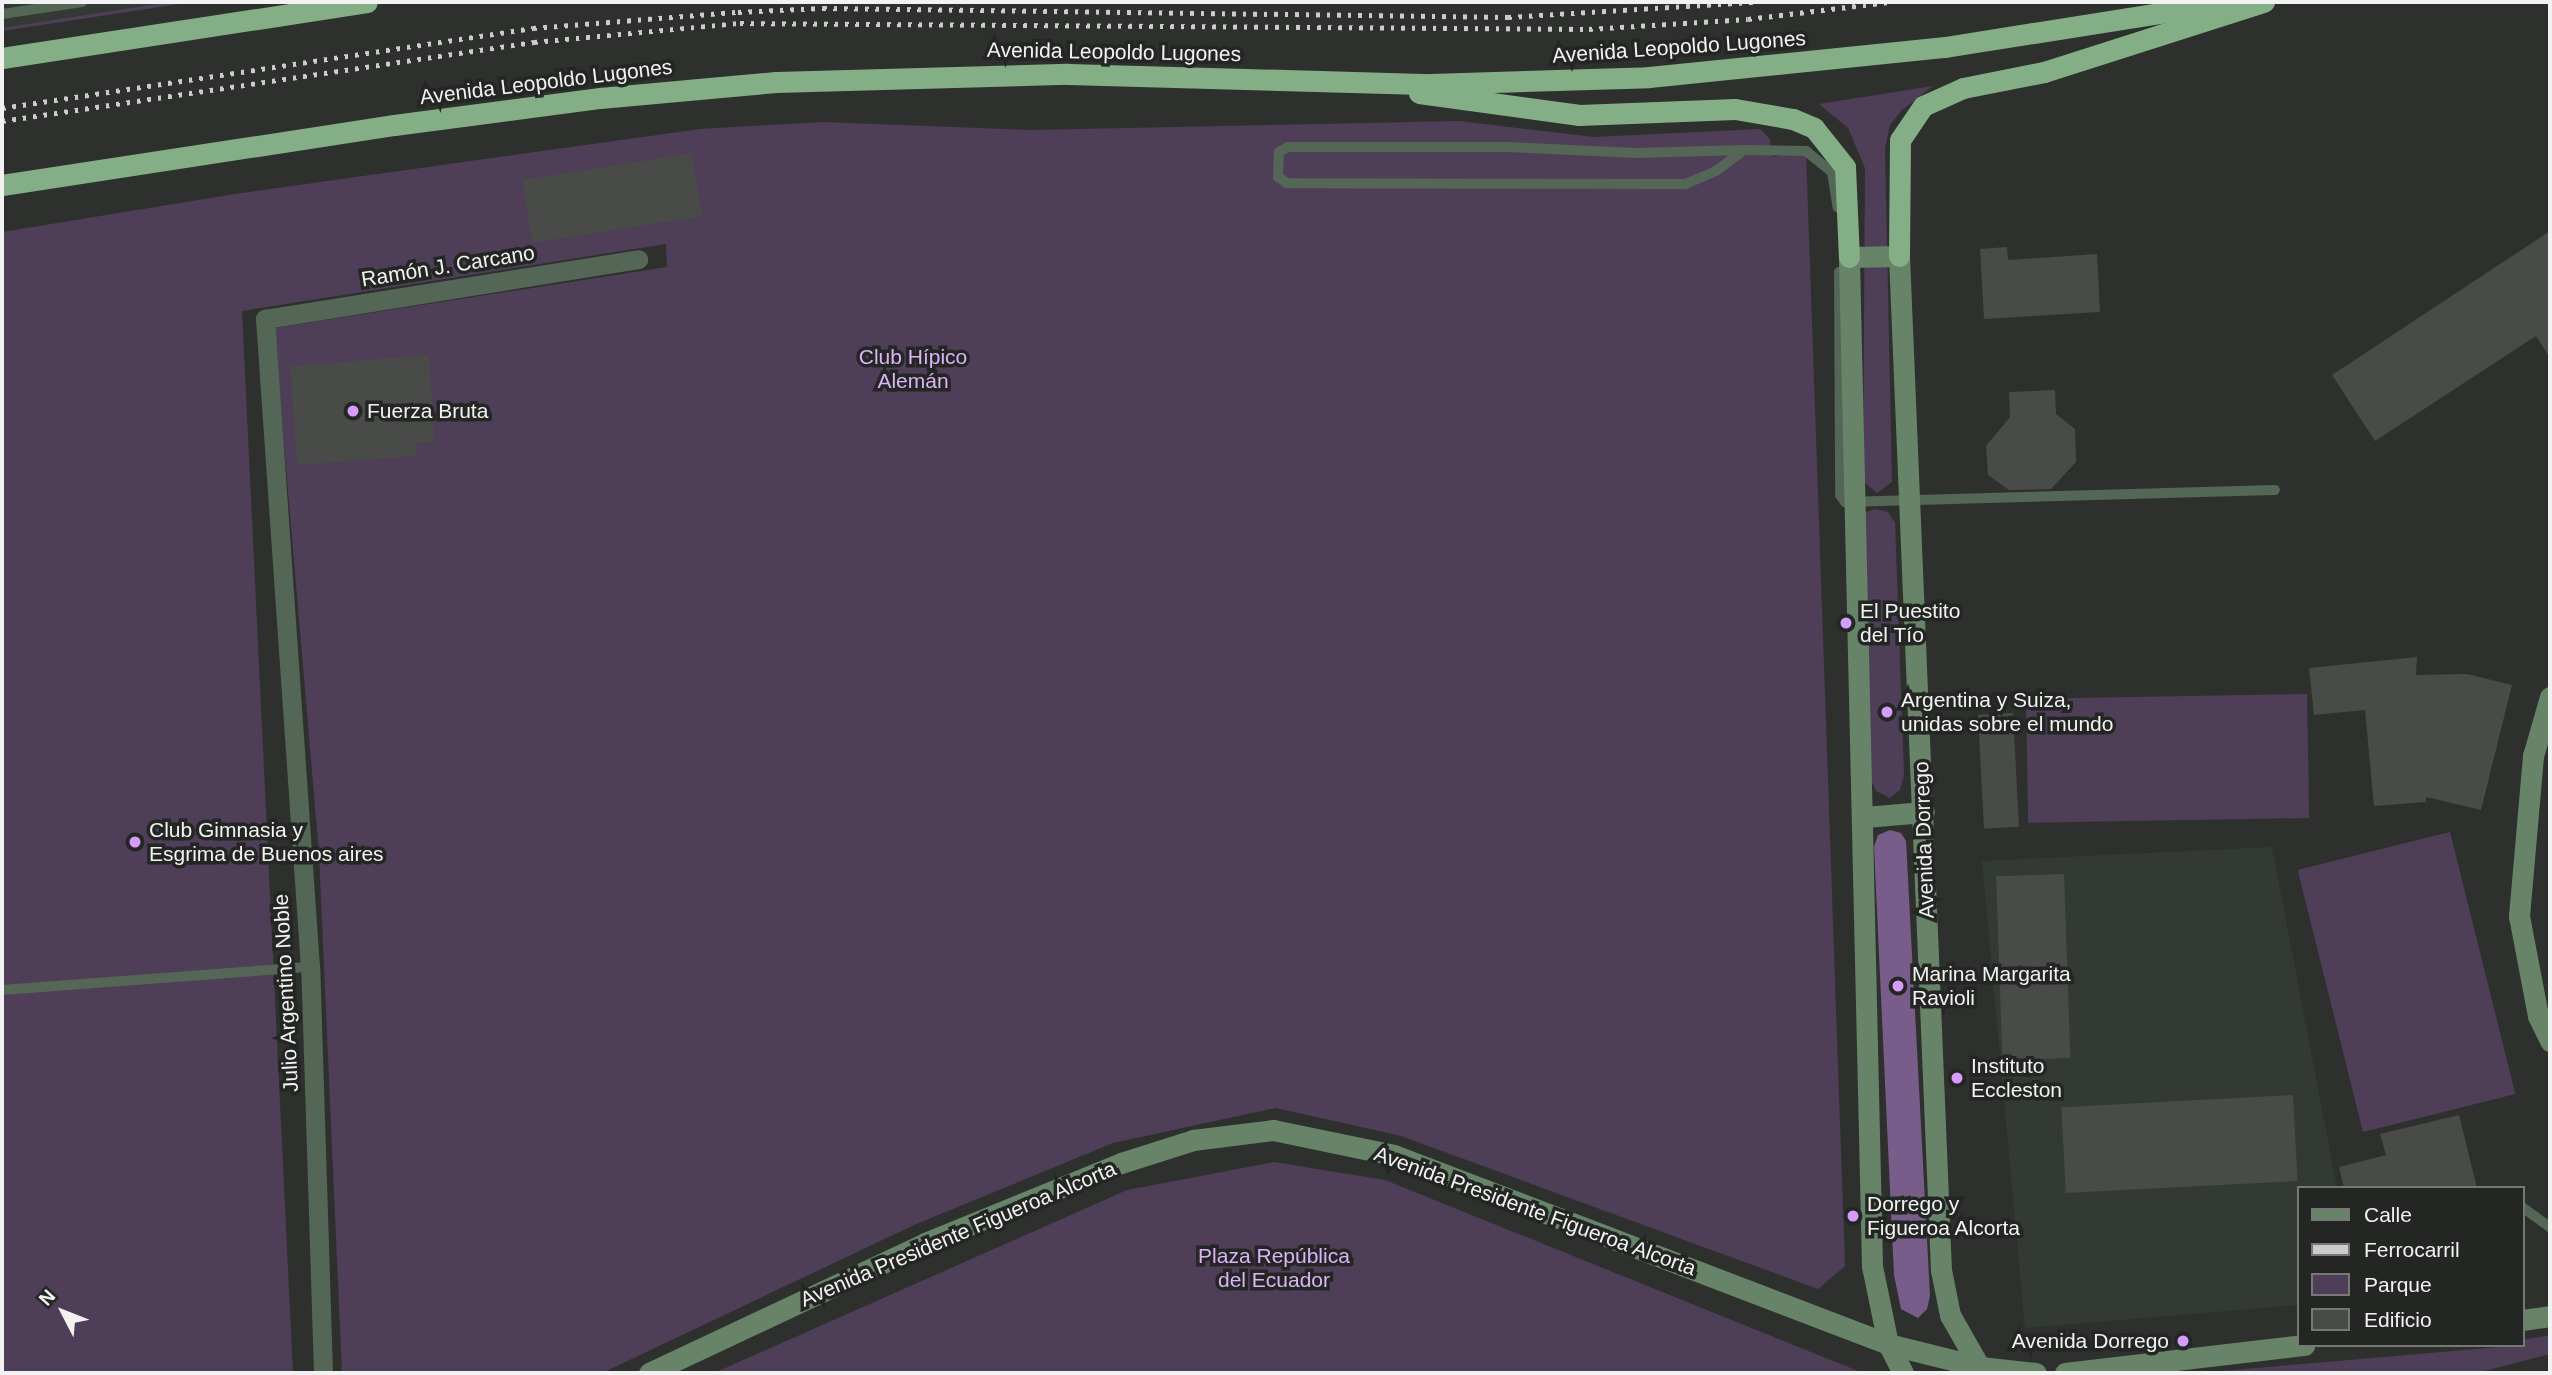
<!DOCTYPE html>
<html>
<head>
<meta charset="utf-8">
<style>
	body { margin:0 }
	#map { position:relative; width:2552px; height:1375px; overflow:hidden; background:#2e302e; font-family:Helvetica,sans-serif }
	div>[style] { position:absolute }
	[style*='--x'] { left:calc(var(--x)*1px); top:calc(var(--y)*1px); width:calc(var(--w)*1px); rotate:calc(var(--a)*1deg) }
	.built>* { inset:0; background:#333a33 }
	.green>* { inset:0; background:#4e3e58; transform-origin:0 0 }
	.forest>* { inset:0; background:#785d8a }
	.building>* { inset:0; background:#484b48; transform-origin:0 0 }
	.lane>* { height:10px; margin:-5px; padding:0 5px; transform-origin:5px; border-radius:5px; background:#546655 }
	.street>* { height:19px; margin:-9.5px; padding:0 9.5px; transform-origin:9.5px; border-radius:9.5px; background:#546655 }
	.secondary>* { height:21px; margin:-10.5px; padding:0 10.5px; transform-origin:10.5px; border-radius:10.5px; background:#678469 }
	.highway>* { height:21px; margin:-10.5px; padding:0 10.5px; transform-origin:10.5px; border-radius:10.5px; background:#84af86 }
	.rail>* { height:5px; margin-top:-2.5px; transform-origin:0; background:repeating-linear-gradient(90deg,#cbcccb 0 3.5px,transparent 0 10.5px) }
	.dots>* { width:19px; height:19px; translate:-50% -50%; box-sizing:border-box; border:4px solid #242624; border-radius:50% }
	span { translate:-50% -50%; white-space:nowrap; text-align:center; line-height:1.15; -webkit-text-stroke:7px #242624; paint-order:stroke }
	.street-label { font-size:21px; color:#f1f2f1 }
	.park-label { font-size:21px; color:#dcb2f9 }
	.poi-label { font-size:21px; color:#f1f2f1 }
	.left { translate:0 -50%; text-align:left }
	.right { translate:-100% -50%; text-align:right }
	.frame { position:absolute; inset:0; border:4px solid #f1f2f1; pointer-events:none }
	.legend { position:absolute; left:2297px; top:1186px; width:228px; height:161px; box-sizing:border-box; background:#242624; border:2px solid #767876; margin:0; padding:9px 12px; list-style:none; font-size:21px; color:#f1f2f1 }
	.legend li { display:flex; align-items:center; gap:14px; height:35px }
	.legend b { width:35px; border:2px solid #767876 }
	.north { position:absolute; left:28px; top:1277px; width:70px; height:70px; -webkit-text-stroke:5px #242624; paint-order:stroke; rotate:312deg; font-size:19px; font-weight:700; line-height:28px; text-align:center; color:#f1f2f1 }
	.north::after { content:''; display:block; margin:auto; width:24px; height:32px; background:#f1f2f1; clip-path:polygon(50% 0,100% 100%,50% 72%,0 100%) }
</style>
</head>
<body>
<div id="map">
	<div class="built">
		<div style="clip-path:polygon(2px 2px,192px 2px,2px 31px)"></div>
		<div style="clip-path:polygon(2272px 847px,2337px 1188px,2298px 1188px,2298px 1305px,2025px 1328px,1982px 861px)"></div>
	</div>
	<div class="green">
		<div style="clip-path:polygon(169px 2px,192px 2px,2px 31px,2px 28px)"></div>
		<div style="clip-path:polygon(1933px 86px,1901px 111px,1890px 125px,1885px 148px,1892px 482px,1877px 493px,1863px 481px,1865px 168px,1848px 128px,1819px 104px)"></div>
		<div style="clip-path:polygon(1459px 121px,1594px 137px,1760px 129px,1770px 139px,1772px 157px,1806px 151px,1845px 1266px,1818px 1289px,1401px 1136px,1276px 1108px,1113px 1143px,914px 1225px,602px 1373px,342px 1373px,319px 853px,274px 328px,667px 267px,666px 244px,242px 311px,293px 1373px,2px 1373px,2px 232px,235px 194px,700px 129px,823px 122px,1029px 130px)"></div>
		<div style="clip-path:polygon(1875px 509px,1888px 512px,1895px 523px,1904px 775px,1900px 790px,1890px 798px,1876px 791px,1870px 778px,1864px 513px)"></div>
		<div style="left:2307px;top:694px;width:124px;height:281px;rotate:89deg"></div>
		<div style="left:2450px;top:832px;width:270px;height:157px;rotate:76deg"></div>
		<div style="clip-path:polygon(1274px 1162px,1385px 1180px,1863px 1373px,714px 1373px,1127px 1190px)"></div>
		<div style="clip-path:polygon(2550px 1335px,2550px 1354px,2477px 1373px,2199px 1373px,2522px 1345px,2522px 1340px)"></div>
	</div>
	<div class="forest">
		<div style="clip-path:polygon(1890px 830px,1901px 833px,1906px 841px,1930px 1296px,1927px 1309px,1918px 1318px,1901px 1309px,1894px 1275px,1874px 847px,1878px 835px)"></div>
	</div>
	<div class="building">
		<div style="left:692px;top:153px;width:64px;height:172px;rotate:81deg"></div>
		<div style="clip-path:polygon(2550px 231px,2550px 358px,2536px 336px,2375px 441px,2332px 375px)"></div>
		<div style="clip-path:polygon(2007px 247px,2008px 260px,2097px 254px,2100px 312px,1984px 319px,1980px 249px)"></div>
		<div style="clip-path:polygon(429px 355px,435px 442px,415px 443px,416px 456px,297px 465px,290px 366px)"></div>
		<div style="clip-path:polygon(2055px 390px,2056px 414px,2075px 429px,2076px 462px,2051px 489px,2009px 490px,1988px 475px,1986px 446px,2010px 417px,2009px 392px)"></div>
		<div style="clip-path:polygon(2417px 657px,2416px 675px,2467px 674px,2512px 685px,2481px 810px,2426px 797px,2426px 802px,2374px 806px,2365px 710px,2314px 715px,2309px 668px)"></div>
		<div style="left:2013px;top:713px;width:114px;height:35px;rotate:87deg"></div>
		<div style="left:2064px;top:874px;width:184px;height:68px;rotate:88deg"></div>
		<div style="left:2293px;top:1095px;width:86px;height:232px;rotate:87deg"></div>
		<div style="clip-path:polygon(2459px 1115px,2477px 1188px,2344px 1188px,2339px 1167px,2386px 1155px,2380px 1134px)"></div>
	</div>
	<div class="lane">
		<div style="--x:2;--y:14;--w:81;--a:-8.5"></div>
		<div style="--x:1744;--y:150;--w:35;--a:143"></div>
		<div style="--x:1716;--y:171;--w:34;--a:157"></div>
		<div style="--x:1685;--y:184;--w:398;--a:-179.9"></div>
		<div style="--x:1287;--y:183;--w:11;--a:-146"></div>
		<div style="--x:1278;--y:177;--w:25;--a:-88"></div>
		<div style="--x:1279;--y:152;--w:10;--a:-29"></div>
		<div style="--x:1288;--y:147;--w:220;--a:0"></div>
		<div style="--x:1508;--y:147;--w:128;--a:2.7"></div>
		<div style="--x:1636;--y:153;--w:108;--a:-1.6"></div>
		<div style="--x:1744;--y:150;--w:62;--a:0.9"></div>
		<div style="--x:1806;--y:151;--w:33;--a:39"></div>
		<div style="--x:1832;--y:172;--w:36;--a:81"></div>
		<div style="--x:1839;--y:272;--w:223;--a:89.7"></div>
		<div style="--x:1840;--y:495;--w:9;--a:54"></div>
		<div style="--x:1845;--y:502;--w:430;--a:-1.6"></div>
		<div style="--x:2;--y:990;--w:309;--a:-4.3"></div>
		<div style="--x:2522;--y:1207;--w:34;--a:36"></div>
	</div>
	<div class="street">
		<div style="--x:323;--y:1373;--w:406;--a:-91.8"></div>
		<div style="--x:310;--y:967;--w:650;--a:-93.97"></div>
		<div style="--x:265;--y:319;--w:378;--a:-9.1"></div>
	</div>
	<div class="secondary">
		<div style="--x:2550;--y:697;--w:61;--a:106.1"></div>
		<div style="--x:2533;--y:756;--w:161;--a:95"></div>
		<div style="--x:2519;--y:916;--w:102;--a:79.2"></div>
		<div style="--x:2538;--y:1016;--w:28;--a:64"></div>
		<div style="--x:1865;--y:817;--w:59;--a:-4.8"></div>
		<div style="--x:2522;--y:1320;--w:28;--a:-8"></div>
		<div style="--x:649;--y:1373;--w:305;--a:-25.2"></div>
		<div style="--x:925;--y:1243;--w:212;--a:-22.2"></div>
		<div style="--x:1121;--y:1163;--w:76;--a:-17.7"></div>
		<div style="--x:1193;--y:1140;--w:81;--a:-7.1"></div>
		<div style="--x:1273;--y:1130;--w:124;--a:11.7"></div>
		<div style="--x:1394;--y:1155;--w:529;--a:20.94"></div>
		<div style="--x:1888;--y:1344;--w:95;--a:14"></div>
		<div style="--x:1980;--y:1367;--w:56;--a:6.1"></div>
		<div style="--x:1903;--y:1373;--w:33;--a:-117"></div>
		<div style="--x:1888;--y:1344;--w:80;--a:-101.6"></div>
		<div style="--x:1872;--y:1266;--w:1009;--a:-91.31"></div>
		<div style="--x:1849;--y:257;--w:50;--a:-1.1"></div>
		<div style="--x:1899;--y:256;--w:1015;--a:87.63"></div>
		<div style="--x:1941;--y:1270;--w:46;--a:78.7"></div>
		<div style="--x:1950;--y:1315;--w:67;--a:60.4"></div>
		<div style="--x:2065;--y:1373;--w:241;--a:-6.7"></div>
	</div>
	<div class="highway">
		<div style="--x:2;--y:58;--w:369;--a:-8.7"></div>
		<div style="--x:1419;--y:93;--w:162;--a:7.8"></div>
		<div style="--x:1579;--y:115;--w:156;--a:-2.2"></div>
		<div style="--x:1735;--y:109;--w:59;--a:9.8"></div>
		<div style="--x:1793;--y:119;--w:23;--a:23"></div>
		<div style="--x:1814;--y:128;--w:50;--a:51.5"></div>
		<div style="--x:1845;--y:167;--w:90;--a:87.5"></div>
		<div style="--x:2;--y:185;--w:397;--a:-8.7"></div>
		<div style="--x:394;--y:125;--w:208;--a:-7.5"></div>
		<div style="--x:600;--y:98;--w:177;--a:-5.2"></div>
		<div style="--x:776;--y:82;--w:292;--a:-1.6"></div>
		<div style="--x:1068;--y:74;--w:363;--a:1.6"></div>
		<div style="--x:1431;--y:84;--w:218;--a:-1.8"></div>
		<div style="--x:1649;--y:77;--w:298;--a:-5.8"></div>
		<div style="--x:1945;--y:47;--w:287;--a:-9"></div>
		<div style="--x:1899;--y:256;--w:116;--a:-89.5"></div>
		<div style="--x:1900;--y:140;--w:41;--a:-55.9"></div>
		<div style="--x:1923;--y:106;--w:44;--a:-24.2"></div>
		<div style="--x:1963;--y:88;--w:83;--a:-11.2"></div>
		<div style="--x:2044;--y:72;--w:231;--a:-17.7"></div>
	</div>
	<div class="rail">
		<div style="--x:2;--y:108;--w:537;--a:-8.57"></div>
		<div style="--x:533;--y:28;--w:206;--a:-4.5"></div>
		<div style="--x:738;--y:12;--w:85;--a:-2.7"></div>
		<div style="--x:823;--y:8;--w:685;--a:0.75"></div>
		<div style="--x:1508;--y:17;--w:248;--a:-3.5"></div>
		<div style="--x:2;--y:121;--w:538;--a:-8.45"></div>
		<div style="--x:534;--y:42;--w:207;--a:-5.3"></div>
		<div style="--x:740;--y:23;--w:849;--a:0.4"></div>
		<div style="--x:1589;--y:29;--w:159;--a:-3.6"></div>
		<div style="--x:1748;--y:19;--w:142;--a:-6.9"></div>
	</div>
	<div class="dots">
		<div style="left:353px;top:411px;background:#d59cfb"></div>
		<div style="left:1846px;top:623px;background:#d59cfb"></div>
		<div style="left:1887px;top:712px;background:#d59cfb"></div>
		<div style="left:135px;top:842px;background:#d59cfb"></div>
		<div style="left:1898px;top:986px;background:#d59cfb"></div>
		<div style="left:1957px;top:1078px;background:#d59cfb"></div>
		<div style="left:1853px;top:1216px;background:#d59cfb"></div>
		<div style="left:2183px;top:1341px;background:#d59cfb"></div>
	</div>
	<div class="street-label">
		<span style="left:1679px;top:47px;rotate:-4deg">Avenida Leopoldo Lugones</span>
		<span style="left:1114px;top:52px;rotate:1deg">Avenida Leopoldo Lugones</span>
		<span style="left:546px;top:82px;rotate:-7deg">Avenida Leopoldo Lugones</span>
		<span style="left:448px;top:266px;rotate:-9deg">Ramón J. Carcano</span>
		<span style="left:1924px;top:840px;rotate:-92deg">Avenida Dorrego</span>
		<span style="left:286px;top:993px;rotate:-93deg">Julio Argentino Noble</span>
		<span style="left:1535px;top:1211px;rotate:20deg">Avenida Presidente Figueroa Alcorta</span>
		<span style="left:958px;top:1234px;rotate:-23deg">Avenida Presidente Figueroa Alcorta</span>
	</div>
	<div class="park-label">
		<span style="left:913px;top:369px">Club Hípico<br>Alemán</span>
		<span style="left:1274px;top:1268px">Plaza República<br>del Ecuador</span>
	</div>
	<div class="poi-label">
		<span class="left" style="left:367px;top:411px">Fuerza Bruta</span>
		<span class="left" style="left:1860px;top:623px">El Puestito<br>del Tío</span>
		<span class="left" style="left:1901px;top:712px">Argentina y Suiza,<br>unidas sobre el mundo</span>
		<span class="left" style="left:149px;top:842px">Club Gimnasia y<br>Esgrima de Buenos aires</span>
		<span class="left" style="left:1912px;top:986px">Marina Margarita<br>Ravioli</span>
		<span class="left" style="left:1971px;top:1078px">Instituto<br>Eccleston</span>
		<span class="left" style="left:1867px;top:1216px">Dorrego y<br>Figueroa Alcorta</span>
		<span class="right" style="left:2169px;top:1341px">Avenida Dorrego</span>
	</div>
	<div class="frame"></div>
	<ul class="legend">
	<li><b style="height:9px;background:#678469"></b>Calle</li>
	<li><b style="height:9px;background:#cbcccb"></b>Ferrocarril</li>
	<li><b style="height:19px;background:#4e3e58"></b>Parque</li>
	<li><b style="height:19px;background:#484b48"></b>Edificio</li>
	</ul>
	<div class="north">N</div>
</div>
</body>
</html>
